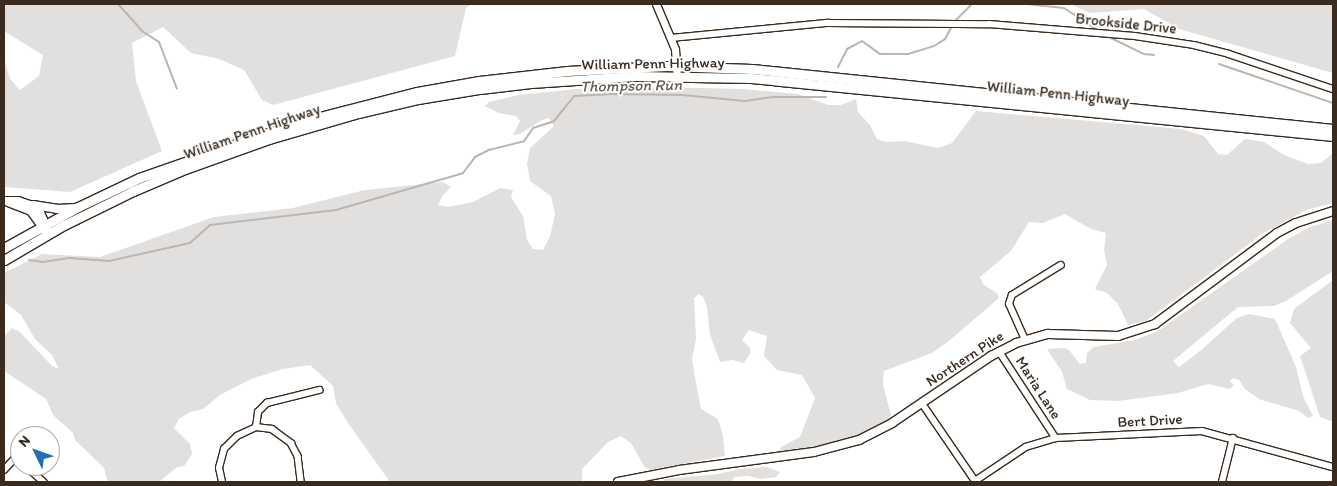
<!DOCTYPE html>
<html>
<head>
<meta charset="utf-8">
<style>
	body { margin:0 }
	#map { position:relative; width:1337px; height:486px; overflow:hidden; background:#fff; font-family:Itim,sans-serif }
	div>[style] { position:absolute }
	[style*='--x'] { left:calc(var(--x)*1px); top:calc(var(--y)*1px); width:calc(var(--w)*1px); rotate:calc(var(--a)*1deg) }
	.green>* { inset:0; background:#e2e0de }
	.stream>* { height:2px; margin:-1px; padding:0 1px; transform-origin:1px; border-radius:1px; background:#bcb6b3 }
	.roads { filter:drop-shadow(1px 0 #3b2a1e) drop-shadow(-1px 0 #3b2a1e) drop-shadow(0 1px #3b2a1e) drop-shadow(0 -1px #3b2a1e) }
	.minor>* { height:5.5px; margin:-2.75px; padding:0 2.75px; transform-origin:2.75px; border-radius:2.75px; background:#fff }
	.tertiary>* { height:7px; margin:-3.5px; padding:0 3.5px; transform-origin:3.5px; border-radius:3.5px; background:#fff }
	.secondary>* { height:8px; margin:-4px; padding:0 4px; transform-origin:4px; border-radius:4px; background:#fff }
	.trunk>* { height:9px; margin:-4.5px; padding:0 4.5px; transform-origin:4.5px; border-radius:4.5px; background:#fff }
	span { translate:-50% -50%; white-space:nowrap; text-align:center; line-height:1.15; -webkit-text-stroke:4px #fff; paint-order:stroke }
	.street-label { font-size:15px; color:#3b2a1e }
	.water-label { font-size:16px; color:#685b52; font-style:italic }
	.frame { position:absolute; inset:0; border:5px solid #3b2a1e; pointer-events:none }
	.north { position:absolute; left:10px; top:426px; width:50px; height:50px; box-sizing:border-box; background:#fff; border:1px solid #b1aaa5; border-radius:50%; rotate:312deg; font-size:14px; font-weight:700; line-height:20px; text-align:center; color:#3b2a1e }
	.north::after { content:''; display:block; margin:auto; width:18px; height:22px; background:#1f6fb2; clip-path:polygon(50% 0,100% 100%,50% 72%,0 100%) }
</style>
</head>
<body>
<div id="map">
	<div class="green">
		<div style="clip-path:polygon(4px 4px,471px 4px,466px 8px,455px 56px,273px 105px,262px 100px,244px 70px,219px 59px,191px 53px,163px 27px,132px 43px,136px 81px,162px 151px,70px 192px,4px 187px,4px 58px,10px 79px,20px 90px,39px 76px,43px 55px,4px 31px)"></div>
		<div style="clip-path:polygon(1070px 4px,1333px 4px,1333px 73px,1179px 29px,1144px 9px,1090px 13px)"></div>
		<div style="clip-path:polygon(657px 87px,743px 89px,798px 94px,828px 105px,841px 105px,856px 99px,858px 112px,870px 125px,877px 139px,887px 142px,904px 141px,938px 148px,952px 143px,976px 111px,1181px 129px,1204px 136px,1218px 154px,1227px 155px,1245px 139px,1264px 142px,1284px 155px,1308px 164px,1321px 163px,1333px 153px,1333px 203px,1306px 210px,1262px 234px,1146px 321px,1128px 325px,1118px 304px,1107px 293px,1095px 289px,1107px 265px,1104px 250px,1106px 233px,1091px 229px,1065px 214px,1043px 223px,1029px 222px,1011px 251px,980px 277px,983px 284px,998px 294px,999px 298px,950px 340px,932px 353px,884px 371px,883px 385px,891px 415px,888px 421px,860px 435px,819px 447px,779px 452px,781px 447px,800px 437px,815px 398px,802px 375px,777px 370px,764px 356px,767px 336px,749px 330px,742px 340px,750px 348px,750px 354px,744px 363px,732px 360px,720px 362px,710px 335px,707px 307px,703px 297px,699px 294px,694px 298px,696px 339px,692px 359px,696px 383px,701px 409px,718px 419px,723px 436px,725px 456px,650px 470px,644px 466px,631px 443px,621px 436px,608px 442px,582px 469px,582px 482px,390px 482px,348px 423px,336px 403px,333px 386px,310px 365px,283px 369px,251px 379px,220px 395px,203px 409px,190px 412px,179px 419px,174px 428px,190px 444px,192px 454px,185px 465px,176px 468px,159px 482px,110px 482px,107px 479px,104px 468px,75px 440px,73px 433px,53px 415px,46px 399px,4px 371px,4px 336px,12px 328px,20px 332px,52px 366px,59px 369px,52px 355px,35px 339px,21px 315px,4px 302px,4px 273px,42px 254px,100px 257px,214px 217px,293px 208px,365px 190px,443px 182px,451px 187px,442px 196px,438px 205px,448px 207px,473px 202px,500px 188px,513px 190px,511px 197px,523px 216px,527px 240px,533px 249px,543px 250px,550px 236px,555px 214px,551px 196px,530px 181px,527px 164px,530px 148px,554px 126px,549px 118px,542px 120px,520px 134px,513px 135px,520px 121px,516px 116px,499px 113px,485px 106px,489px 102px,519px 95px,577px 89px,597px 90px)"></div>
		<div style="clip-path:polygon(1333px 220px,1333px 271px,1286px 301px,1274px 306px,1238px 307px,1173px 361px,1179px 367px,1200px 351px,1237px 318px,1249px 314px,1275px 319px,1296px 367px,1303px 396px,1313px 416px,1308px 418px,1299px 411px,1259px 399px,1245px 389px,1239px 380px,1233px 378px,1230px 381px,1234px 385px,1230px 389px,1208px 384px,1178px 393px,1118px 401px,1090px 400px,1067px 389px,1062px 372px,1047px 349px,1064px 348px,1069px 350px,1080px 364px,1086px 363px,1087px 353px,1094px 347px,1135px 340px,1158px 331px,1288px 239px,1310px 227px)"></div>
		<div style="clip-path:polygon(1333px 280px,1333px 422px,1320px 417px,1300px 356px,1311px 348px,1290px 323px,1294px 309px)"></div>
		<div style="clip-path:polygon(767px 467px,780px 472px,776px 477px,762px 479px,748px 476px,734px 477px,732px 482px,664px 482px,664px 479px,718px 474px,740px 469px)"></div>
	</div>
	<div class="stream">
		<div style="--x:118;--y:4;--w:36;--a:48"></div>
		<div style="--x:142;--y:31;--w:20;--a:33"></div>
		<div style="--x:159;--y:42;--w:50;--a:69"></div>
		<div style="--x:1026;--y:4;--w:38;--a:6"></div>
		<div style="--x:1064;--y:8;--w:42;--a:33.3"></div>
		<div style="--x:954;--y:22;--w:25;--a:-45"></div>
		<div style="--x:1109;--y:37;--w:39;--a:26"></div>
		<div style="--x:1144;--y:54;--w:10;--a:6"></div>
		<div style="--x:1219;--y:64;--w:120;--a:18.9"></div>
		<div style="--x:838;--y:67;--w:20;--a:-63"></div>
		<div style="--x:847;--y:49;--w:17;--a:-28"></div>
		<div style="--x:862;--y:41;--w:22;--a:36"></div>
		<div style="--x:880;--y:54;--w:28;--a:0"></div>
		<div style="--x:908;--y:54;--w:27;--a:-17"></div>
		<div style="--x:934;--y:46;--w:13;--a:-32"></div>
		<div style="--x:945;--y:39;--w:15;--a:-62"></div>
		<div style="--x:29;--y:260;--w:14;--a:8"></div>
		<div style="--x:43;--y:262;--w:26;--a:-9"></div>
		<div style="--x:69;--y:258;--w:40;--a:4.3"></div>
		<div style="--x:109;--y:261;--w:83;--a:-12.5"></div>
		<div style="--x:190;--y:243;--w:27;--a:-42"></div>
		<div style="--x:210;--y:225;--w:127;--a:-6.8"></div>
		<div style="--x:336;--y:210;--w:132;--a:-16.2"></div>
		<div style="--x:463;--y:173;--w:20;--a:-53"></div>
		<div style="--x:475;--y:157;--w:16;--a:-27"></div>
		<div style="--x:489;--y:150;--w:36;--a:-14"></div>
		<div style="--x:524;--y:141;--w:16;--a:-55"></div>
		<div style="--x:533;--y:128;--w:22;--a:-18"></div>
		<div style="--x:554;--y:121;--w:32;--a:-51"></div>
		<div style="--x:574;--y:96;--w:35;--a:-3"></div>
		<div style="--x:609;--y:94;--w:73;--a:0.8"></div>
		<div style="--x:682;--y:95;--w:63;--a:5.4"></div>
		<div style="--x:745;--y:101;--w:29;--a:-8"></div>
		<div style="--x:774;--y:97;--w:52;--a:0"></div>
	</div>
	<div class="roads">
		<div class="minor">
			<div style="--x:671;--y:38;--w:158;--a:-5.5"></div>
			<div style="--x:828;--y:23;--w:161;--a:0.4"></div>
			<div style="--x:989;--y:24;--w:146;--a:4.7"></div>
			<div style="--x:1135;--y:36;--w:60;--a:8.7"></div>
			<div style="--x:1194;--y:45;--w:36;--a:14"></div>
			<div style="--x:1229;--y:54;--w:110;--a:18.6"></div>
			<div style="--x:1025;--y:340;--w:39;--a:-114"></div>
			<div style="--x:1009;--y:304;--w:9;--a:-72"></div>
			<div style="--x:1012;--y:295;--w:57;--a:-31.5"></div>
			<div style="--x:999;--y:351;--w:104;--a:56.8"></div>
			<div style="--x:922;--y:403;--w:96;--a:55.6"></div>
			<div style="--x:256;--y:427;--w:15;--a:-82"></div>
			<div style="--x:258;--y:412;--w:13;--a:-45"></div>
			<div style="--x:267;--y:403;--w:54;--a:-14"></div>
			<div style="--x:26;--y:466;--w:24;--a:42"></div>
			<div style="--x:4;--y:470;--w:18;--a:-47"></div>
			<div style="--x:16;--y:457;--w:5;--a:37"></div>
			<div style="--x:975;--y:481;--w:61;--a:-33.7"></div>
			<div style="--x:1026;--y:447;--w:31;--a:-17"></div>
			<div style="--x:1056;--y:438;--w:146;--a:-2.7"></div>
			<div style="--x:1202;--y:431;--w:136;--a:15.4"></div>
			<div style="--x:222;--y:482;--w:14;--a:-102"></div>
			<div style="--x:219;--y:468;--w:20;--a:-75"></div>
			<div style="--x:224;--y:449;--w:18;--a:-45"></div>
			<div style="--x:237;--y:436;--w:21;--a:-25"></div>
			<div style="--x:256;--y:427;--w:16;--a:7"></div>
			<div style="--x:272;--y:429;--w:24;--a:36"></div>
			<div style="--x:291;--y:443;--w:15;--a:62"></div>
			<div style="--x:298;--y:456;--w:26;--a:83"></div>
			<div style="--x:1222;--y:482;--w:45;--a:-76"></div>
		</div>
		<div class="tertiary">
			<div style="--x:656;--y:4;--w:49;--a:67.1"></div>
			<div style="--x:675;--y:49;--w:27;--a:86"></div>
		</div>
		<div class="secondary">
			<div style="--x:4;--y:201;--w:14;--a:0"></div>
			<div style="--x:18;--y:201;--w:18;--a:19"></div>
			<div style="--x:35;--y:207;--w:8;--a:50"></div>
			<div style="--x:40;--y:213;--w:17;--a:65"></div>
			<div style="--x:8;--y:202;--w:25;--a:21"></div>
			<div style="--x:31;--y:211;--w:24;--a:54"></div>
			<div style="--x:33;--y:205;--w:24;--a:9"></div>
			<div style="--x:57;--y:209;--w:19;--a:-3"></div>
			<div style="--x:618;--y:482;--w:62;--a:-11.1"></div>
			<div style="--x:679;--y:470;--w:136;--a:-7.6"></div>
			<div style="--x:814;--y:452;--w:47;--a:-14.9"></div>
			<div style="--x:859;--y:440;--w:37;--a:-27"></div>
			<div style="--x:892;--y:423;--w:120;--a:-34.1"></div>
			<div style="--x:991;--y:356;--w:28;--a:-27"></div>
			<div style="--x:1016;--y:343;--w:33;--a:-16"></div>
			<div style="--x:1048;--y:334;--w:70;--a:1.6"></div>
			<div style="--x:1118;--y:336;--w:39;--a:-18"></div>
			<div style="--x:1155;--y:324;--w:152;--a:-36.7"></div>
			<div style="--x:1277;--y:233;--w:21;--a:-28"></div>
			<div style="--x:1296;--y:223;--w:39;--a:-18"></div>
		</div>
		<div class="trunk">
			<div style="--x:4;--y:248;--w:85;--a:-29"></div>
			<div style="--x:78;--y:207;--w:68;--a:-25.4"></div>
			<div style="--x:139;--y:178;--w:166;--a:-19.3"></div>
			<div style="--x:296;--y:123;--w:125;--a:-14.4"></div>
			<div style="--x:417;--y:92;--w:63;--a:-10.1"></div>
			<div style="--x:479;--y:81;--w:89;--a:-6.5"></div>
			<div style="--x:567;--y:71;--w:100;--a:-2.9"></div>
			<div style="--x:667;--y:66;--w:85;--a:2"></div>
			<div style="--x:752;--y:69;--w:584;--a:5.9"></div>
			<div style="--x:4;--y:260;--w:69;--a:-30.3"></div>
			<div style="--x:64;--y:225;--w:77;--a:-26.2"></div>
			<div style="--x:133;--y:191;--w:56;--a:-22.9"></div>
			<div style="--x:185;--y:169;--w:89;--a:-19.7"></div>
			<div style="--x:269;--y:139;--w:93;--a:-16.3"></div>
			<div style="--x:358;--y:113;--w:62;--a:-13.1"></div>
			<div style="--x:418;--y:99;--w:63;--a:-9.2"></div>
			<div style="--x:480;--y:89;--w:51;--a:-6.7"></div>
			<div style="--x:531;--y:83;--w:105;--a:-3.8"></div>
			<div style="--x:636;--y:76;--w:115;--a:1"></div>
			<div style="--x:751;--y:78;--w:585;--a:5.69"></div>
		</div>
	</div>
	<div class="street-label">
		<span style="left:1126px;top:24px;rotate:6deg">Brookside Drive</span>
		<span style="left:653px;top:64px;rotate:-1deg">William Penn Highway</span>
		<span style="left:1058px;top:94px;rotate:6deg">William Penn Highway</span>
		<span style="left:252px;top:132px;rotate:-19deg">William Penn Highway</span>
		<span style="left:965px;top:359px;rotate:-33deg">Northern Pike</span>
		<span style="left:1038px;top:388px;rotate:57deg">Maria Lane</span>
		<span style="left:1150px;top:421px;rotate:-3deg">Bert Drive</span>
	</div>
	<div class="water-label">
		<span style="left:631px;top:86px;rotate:-1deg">Thompson Run</span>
	</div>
	<div class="frame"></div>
	<div class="north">N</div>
</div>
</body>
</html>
